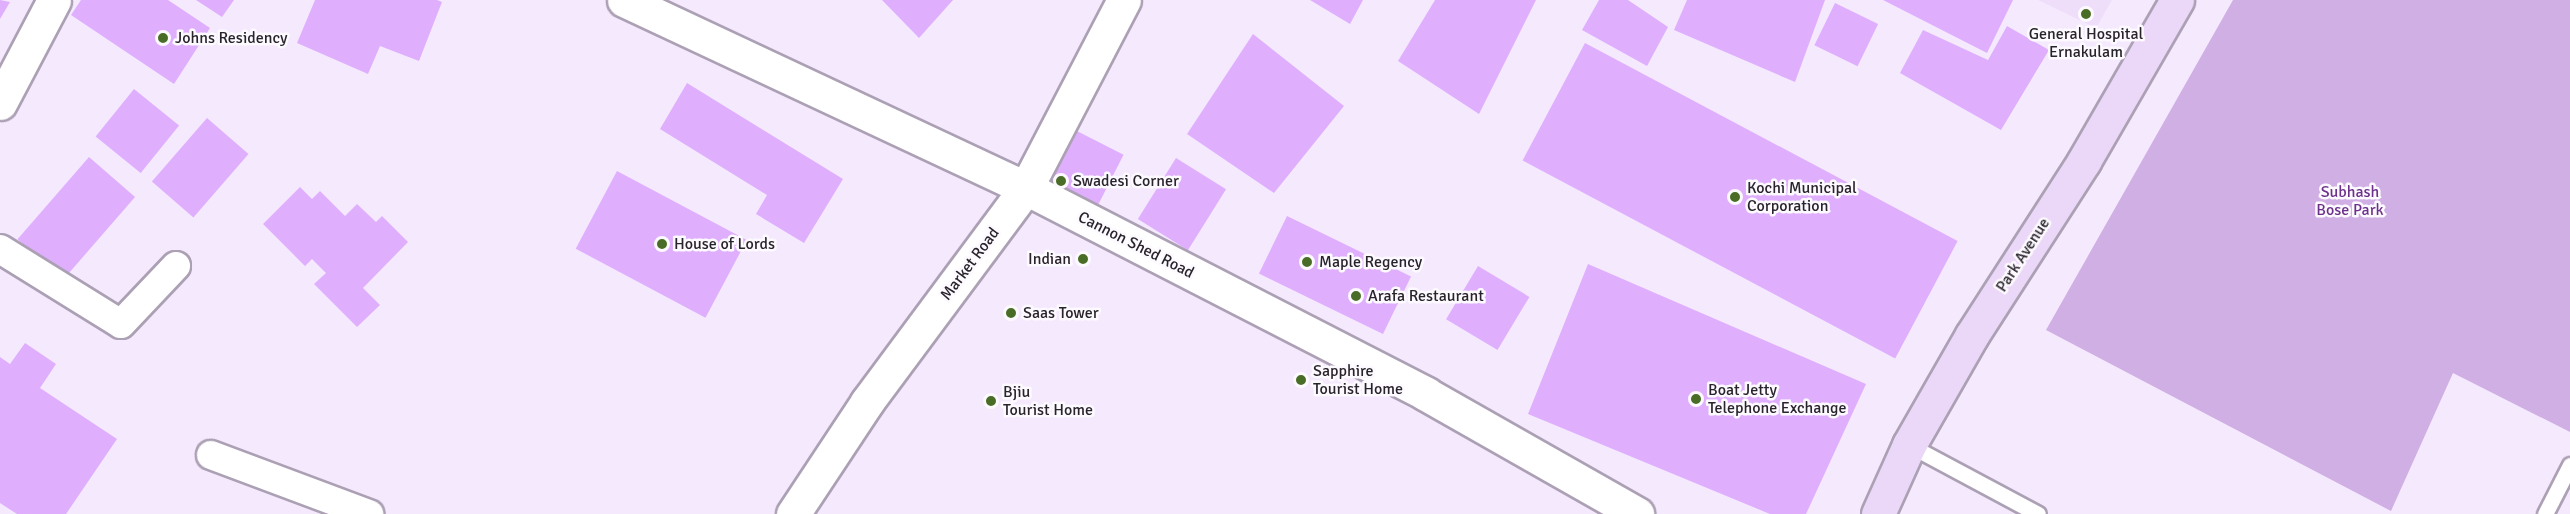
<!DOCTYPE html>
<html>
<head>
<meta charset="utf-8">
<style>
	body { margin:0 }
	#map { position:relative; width:2570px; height:514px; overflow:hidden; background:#f5e9fe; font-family:Signika,sans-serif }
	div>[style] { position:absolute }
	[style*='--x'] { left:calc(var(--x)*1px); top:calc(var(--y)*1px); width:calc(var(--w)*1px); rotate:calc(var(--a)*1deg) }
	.built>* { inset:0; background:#efdefa }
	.green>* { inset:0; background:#d0afe4 }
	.building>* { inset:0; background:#dfaffe; transform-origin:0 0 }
	.roads { filter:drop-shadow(2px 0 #aca0b4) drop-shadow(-2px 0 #aca0b4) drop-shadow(0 2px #aca0b4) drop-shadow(0 -2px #aca0b4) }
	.service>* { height:15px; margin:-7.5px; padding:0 7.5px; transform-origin:7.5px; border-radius:7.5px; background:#fff }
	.minor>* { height:28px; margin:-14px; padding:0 14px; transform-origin:14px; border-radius:14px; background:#fff }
	.tertiary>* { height:33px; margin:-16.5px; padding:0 16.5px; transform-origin:16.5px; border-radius:16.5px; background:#fff }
	.primary>* { height:33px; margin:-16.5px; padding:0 16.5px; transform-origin:16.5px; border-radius:16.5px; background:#ebd7f8 }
	.dots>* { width:16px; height:16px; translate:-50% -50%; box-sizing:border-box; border:3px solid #fdfaff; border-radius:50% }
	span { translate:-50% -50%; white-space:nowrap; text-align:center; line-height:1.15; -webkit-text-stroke:5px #fdfaff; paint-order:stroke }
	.poi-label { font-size:16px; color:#29242c }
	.left { translate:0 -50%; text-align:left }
	.right { translate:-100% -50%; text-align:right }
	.park-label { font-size:16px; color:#6c318b }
	.street-label { font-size:16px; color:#29242c }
</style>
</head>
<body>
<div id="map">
	<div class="built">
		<div style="clip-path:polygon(2038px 0,2112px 0,2096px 28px)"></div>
	</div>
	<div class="green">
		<div style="clip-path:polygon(2233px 0,2570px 0,2570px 432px,2453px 373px,2391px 511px,2046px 330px)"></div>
	</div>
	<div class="building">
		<div style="clip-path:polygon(0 0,10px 2px,0 19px)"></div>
		<div style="clip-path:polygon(81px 0,168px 0,210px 28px,174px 84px,71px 15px)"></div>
		<div style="clip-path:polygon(196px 0,234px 0,222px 17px)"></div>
		<div style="clip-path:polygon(315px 0,437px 0,442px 2px,419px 61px,380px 46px,368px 74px,297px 43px)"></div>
		<div style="clip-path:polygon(882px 0,953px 0,919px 38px)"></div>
		<div style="clip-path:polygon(1310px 0,1363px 0,1350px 24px)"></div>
		<div style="clip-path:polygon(1435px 0,1536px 0,1479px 114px,1398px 61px)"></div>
		<div style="clip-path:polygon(1599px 0,1628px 0,1668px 27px,1647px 66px,1582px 30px)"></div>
		<div style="clip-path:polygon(1687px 0,1825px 0,1795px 82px,1674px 30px)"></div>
		<div style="clip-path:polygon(1883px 0,2013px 0,1987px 53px)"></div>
		<div style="left:1835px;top:3px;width:48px;height:47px;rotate:26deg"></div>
		<div style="clip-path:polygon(2007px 26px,2049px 50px,2001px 130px,1900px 73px,1923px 30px,1988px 60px)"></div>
		<div style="clip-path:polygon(1253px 34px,1344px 106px,1274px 193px,1187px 134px)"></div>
		<div style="left:1585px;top:43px;width:422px;height:133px;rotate:28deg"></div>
		<div style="clip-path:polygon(687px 83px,843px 179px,804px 243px,756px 214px,767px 195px,660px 129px)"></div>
		<div style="left:134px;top:89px;width:58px;height:61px;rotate:39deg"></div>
		<div style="left:207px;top:118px;width:55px;height:84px;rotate:41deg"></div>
		<div style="left:1071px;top:128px;width:59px;height:56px;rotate:27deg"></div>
		<div style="left:89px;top:157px;width:61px;height:109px;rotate:41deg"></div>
		<div style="left:1176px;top:158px;width:59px;height:72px;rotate:32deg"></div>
		<div style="left:617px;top:171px;width:147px;height:88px;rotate:28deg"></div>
		<div style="clip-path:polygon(300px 187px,312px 199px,320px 191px,345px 216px,357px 204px,376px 222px,382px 216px,408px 242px,363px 288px,380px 305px,357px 327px,314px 284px,326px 273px,312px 259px,305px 266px,263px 224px)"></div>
		<div style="left:1287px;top:216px;width:138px;height:64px;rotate:26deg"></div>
		<div style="clip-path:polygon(1588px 264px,1866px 384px,1806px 514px,1770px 514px,1528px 414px)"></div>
		<div style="left:1478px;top:266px;width:60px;height:62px;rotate:31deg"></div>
		<div style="clip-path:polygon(25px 343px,56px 364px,40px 388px,117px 439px,66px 514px,17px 514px,0 503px,0 357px,10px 364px)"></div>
	</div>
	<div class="roads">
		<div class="service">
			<div style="--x:1909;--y:445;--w:146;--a:28.1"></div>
			<div style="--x:2545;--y:514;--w:55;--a:-63"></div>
		</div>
		<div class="minor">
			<div style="--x:0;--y:249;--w:142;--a:31.8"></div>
			<div style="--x:121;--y:324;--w:80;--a:-46.5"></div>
			<div style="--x:211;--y:455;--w:169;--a:20.5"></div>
		</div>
		<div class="tertiary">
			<div style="--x:624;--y:0;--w:444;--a:25.1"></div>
			<div style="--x:1026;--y:188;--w:450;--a:27.2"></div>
			<div style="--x:1426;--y:394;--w:243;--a:29.6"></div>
			<div style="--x:0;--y:103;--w:116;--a:-62.3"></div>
			<div style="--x:793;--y:514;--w:134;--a:-56.5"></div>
			<div style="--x:867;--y:402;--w:267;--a:-53.4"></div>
			<div style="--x:1026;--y:188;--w:212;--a:-62.5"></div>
		</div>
		<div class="primary">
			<div style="--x:1878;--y:514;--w:76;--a:-65.8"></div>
			<div style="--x:1909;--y:445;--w:127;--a:-60.2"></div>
			<div style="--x:1972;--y:335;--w:207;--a:-57.2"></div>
			<div style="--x:2084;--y:161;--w:186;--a:-60"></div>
		</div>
	</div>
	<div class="dots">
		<div style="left:2086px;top:14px;background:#496d26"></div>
		<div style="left:163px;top:38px;background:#496d26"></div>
		<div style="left:1061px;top:181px;background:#496d26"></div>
		<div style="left:1735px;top:197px;background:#496d26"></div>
		<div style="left:662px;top:244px;background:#496d26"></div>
		<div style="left:1083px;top:259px;background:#496d26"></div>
		<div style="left:1307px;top:262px;background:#496d26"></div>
		<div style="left:1356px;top:296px;background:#496d26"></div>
		<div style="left:1011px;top:313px;background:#496d26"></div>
		<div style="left:1301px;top:380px;background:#496d26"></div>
		<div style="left:1696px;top:399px;background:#496d26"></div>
		<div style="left:991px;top:401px;background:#496d26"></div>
	</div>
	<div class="poi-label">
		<span style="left:2086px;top:43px">General Hospital<br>Ernakulam</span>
		<span class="left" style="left:175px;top:38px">Johns Residency</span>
		<span class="left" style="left:1073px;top:181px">Swadesi Corner</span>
		<span class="left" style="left:1747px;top:197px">Kochi Municipal<br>Corporation</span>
		<span class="left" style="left:674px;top:244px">House of Lords</span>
		<span class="right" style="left:1071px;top:259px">Indian</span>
		<span class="left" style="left:1319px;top:262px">Maple Regency</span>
		<span class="left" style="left:1368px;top:296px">Arafa Restaurant</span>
		<span class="left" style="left:1023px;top:313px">Saas Tower</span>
		<span class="left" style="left:1313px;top:380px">Sapphire<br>Tourist Home</span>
		<span class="left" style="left:1708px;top:399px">Boat Jetty<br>Telephone Exchange</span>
		<span class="left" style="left:1003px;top:401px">Bjiu<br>Tourist Home</span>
	</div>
	<div class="park-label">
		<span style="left:2350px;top:201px">Subhash<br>Bose Park</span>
	</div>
	<div class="street-label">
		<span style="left:1136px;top:245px;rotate:27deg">Cannon Shed Road</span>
		<span style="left:2023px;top:255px;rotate:-57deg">Park Avenue</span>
		<span style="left:970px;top:264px;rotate:-53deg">Market Road</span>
	</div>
</div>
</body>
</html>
